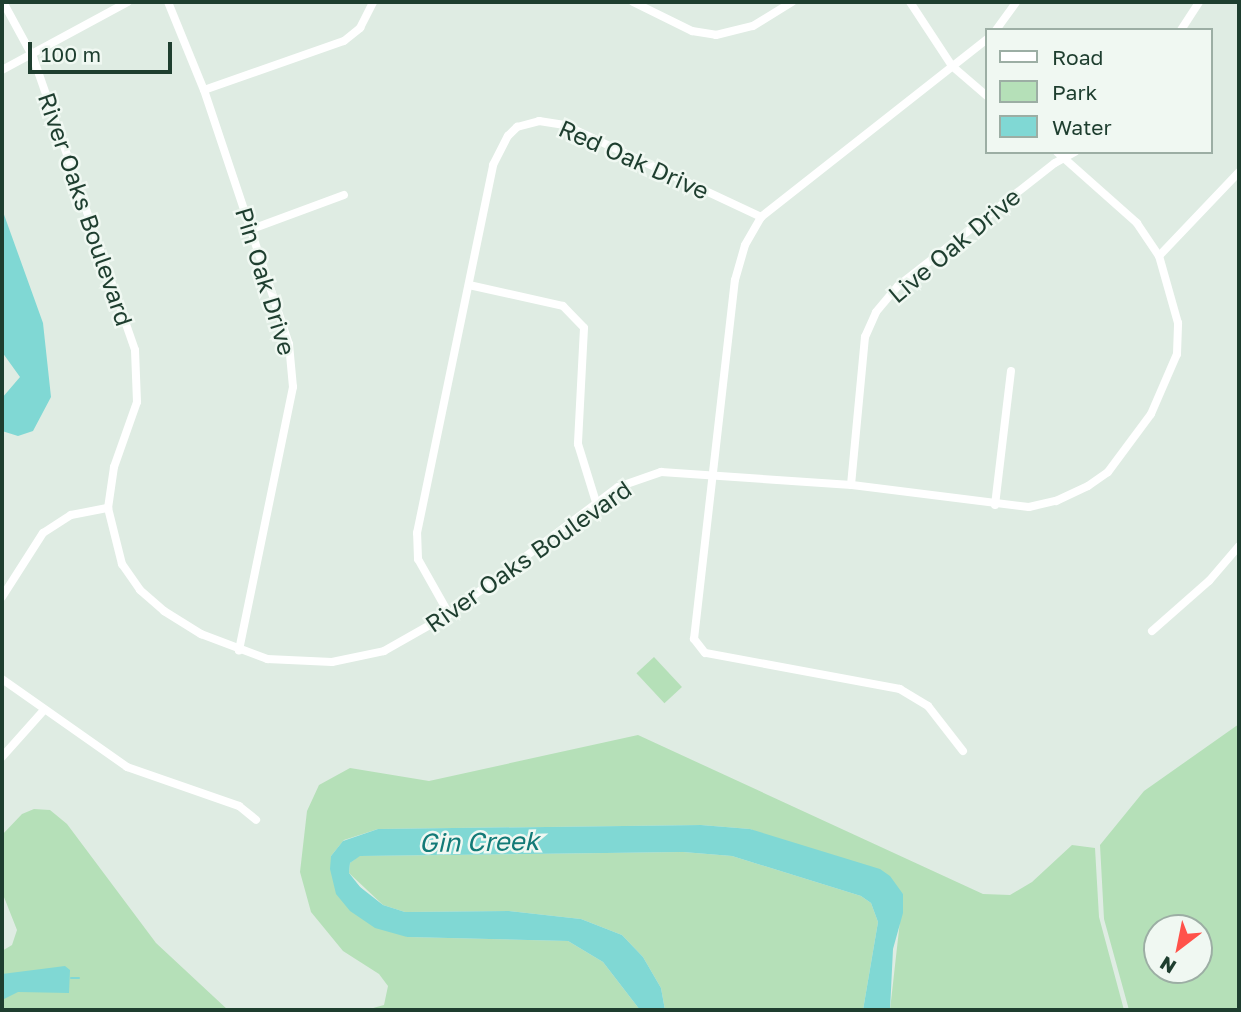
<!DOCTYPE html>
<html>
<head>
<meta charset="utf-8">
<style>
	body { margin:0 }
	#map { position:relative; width:1241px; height:1012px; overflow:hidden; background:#dfece3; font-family:"Golos Text",sans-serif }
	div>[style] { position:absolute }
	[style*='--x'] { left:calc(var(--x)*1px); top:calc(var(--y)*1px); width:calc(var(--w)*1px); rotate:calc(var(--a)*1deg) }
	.green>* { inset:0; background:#b5e0b8; transform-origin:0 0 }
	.water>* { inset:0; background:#80d8d4 }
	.stream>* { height:2.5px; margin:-1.25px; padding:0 1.25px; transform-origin:1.25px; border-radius:1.25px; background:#80d8d4 }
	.minor>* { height:8px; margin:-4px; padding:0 4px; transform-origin:4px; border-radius:4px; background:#fff }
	span { translate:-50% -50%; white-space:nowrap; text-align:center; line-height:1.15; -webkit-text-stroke:5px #f0f8f2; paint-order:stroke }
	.street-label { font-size:24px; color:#1e3e2f }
	.water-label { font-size:26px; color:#127a77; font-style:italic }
	.frame { position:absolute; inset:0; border:4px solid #1e3e2f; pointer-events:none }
	.legend { position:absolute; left:985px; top:28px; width:228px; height:126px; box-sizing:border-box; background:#f0f8f2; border:2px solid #9caea4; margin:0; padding:9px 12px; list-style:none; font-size:21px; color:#1e3e2f }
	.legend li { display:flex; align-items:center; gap:14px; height:35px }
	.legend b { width:35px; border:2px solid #9caea4 }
	.north { position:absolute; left:1143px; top:914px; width:70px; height:70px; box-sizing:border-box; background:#f0f8f2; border:2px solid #9caea4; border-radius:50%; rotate:212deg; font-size:19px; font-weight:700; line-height:28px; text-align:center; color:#1e3e2f }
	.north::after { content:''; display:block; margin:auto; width:24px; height:32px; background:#ff524a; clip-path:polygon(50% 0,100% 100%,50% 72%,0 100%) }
	.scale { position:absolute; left:28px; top:42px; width:144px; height:32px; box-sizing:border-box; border:4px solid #1e3e2f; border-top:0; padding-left:9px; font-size:21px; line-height:24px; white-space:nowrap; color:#1e3e2f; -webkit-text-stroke:5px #f0f8f2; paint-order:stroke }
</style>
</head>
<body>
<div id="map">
	<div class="green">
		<div style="left:654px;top:657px;width:41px;height:24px;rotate:47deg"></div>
		<div style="clip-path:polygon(evenodd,1239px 724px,1239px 1010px,1129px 1010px,1104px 919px,1100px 845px,1144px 791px,1239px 724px,1199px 928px,1199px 970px,1157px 970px,1157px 928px,1199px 928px)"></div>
		<div style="clip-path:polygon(638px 735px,983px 894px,1010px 895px,1032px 882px,1072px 845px,1095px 848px,1099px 917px,1124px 1010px,890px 1010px,903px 894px,750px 829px,701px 825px,378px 829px,344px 840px,331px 856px,407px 937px,568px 941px,603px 962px,640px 1010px,366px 1010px,384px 1005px,388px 986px,379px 974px,343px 951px,311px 912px,300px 872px,307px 811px,319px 785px,350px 768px,429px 781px)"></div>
		<div style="clip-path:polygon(34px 809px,50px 810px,67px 824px,156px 943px,228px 1010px,2px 1010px,2px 951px,12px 945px,17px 930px,2px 892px,2px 835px,22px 814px)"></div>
		<div style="clip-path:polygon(683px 852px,732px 856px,861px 896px,871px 903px,878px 922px,863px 1010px,665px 1010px,661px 988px,643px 957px,622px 935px,581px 919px,509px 911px,405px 912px,383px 905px,349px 873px,350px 863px,359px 856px)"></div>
	</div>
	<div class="water">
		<div style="clip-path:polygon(2px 209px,43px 323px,51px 397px,33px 431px,18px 436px,2px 431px,2px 398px,20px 377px,2px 352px)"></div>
		<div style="clip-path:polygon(701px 825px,750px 829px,880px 869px,890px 876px,903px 894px,903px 913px,893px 949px,890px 1010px,863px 1010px,878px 922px,871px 903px,861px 896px,732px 856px,683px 852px,360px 856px,350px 863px,349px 873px,360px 887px,383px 905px,405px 912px,509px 911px,581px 919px,622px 935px,643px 957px,661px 988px,665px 1010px,640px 1010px,603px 962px,568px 941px,407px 937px,375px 928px,350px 911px,336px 894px,330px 869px,331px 856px,343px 841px,378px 829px)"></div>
		<div style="clip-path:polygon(65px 966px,70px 970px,69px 993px,18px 992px,2px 1000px,2px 974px)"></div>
	</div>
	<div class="stream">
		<div style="--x:71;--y:978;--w:8;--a:0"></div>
	</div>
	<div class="minor">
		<div style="--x:3;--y:2;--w:63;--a:61.4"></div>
		<div style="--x:33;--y:57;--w:310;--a:70.8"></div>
		<div style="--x:135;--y:350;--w:52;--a:87.8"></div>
		<div style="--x:137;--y:402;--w:69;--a:109.5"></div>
		<div style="--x:114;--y:467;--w:41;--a:98.3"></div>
		<div style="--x:108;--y:508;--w:58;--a:76"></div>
		<div style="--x:122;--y:564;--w:32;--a:55"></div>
		<div style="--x:140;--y:590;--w:32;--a:41"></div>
		<div style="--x:164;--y:611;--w:44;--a:31.9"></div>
		<div style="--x:201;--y:634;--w:71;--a:20.7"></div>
		<div style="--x:267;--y:659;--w:65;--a:2.6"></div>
		<div style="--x:332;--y:662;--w:53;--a:-11.9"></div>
		<div style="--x:384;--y:651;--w:75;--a:-29.6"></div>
		<div style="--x:449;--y:614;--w:211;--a:-36.9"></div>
		<div style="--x:618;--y:487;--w:46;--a:-19.2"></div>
		<div style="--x:661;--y:472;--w:191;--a:3.9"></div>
		<div style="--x:852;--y:485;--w:178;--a:7.1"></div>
		<div style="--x:1029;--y:507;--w:28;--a:-13"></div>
		<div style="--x:1056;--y:501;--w:35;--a:-25"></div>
		<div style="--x:1088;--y:486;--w:24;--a:-35"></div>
		<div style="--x:1108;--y:472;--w:72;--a:-53.4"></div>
		<div style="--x:1151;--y:414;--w:65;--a:-66.6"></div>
		<div style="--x:1177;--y:354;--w:31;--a:-88"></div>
		<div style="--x:1178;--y:323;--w:70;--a:-105.8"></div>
		<div style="--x:1159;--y:256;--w:40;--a:-124"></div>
		<div style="--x:1137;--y:223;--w:107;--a:-138.4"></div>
		<div style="--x:168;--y:2;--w:95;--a:67.8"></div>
		<div style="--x:204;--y:90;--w:268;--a:71.5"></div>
		<div style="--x:289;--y:344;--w:43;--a:84.7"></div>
		<div style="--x:293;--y:387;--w:269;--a:101.6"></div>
		<div style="--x:633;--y:2;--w:66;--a:26.2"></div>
		<div style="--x:692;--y:31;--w:24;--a:9"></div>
		<div style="--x:716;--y:35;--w:38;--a:-14"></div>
		<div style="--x:753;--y:26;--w:46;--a:-31.6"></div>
		<div style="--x:910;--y:2;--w:77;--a:56.7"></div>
		<div style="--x:952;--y:66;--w:46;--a:40.6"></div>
		<div style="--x:996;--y:30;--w:34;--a:-54"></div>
		<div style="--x:1181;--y:30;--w:33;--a:-57"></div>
		<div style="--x:2;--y:70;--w:143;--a:-28.4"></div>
		<div style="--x:204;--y:90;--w:148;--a:-19.3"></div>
		<div style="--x:344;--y:41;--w:21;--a:-39"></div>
		<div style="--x:360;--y:28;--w:29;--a:-63"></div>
		<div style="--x:252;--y:229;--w:98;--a:-20.3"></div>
		<div style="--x:1159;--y:256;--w:116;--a:-46.4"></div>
		<div style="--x:469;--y:285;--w:96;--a:12.6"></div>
		<div style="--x:563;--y:306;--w:30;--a:46"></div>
		<div style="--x:584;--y:328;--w:116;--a:93"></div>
		<div style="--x:578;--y:444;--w:61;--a:72.8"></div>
		<div style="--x:851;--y:485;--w:149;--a:-84.6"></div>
		<div style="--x:865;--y:337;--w:27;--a:-66"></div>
		<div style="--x:876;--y:312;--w:34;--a:-50"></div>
		<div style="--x:898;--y:286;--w:199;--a:-38.1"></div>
		<div style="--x:1055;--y:163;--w:23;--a:-29"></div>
		<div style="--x:995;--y:505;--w:135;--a:-83.2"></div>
		<div style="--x:2;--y:597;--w:76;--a:-57.4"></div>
		<div style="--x:43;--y:533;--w:33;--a:-33"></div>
		<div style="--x:71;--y:515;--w:38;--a:-11"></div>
		<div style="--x:449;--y:614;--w:63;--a:-119.4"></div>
		<div style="--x:418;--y:559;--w:26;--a:-92"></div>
		<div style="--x:417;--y:533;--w:376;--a:-78.3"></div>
		<div style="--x:493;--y:165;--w:33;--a:-63"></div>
		<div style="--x:508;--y:136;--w:13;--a:-45"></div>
		<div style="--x:517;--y:127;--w:23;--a:-15"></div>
		<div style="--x:539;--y:121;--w:26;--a:9"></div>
		<div style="--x:565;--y:125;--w:217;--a:25.1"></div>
		<div style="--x:1152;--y:631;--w:76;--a:-41.3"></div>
		<div style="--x:1209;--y:581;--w:46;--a:-49.4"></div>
		<div style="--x:2;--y:679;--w:153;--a:35.1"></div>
		<div style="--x:127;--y:767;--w:119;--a:19.2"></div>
		<div style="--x:239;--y:806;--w:22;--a:39"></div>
		<div style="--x:963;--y:751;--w:57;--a:-127.9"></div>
		<div style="--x:928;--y:706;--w:33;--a:-149"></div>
		<div style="--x:900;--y:689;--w:198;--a:-169.5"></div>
		<div style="--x:705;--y:653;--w:18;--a:-128"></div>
		<div style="--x:694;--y:639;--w:361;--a:-83.5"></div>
		<div style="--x:735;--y:280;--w:36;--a:-74"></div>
		<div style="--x:745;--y:245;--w:32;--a:-60"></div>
		<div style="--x:761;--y:217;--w:288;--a:-38.2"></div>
		<div style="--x:2;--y:757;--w:63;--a:-48.2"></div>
	</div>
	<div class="street-label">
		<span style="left:634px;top:159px;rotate:24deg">Red Oak Drive</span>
		<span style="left:86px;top:209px;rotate:71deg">River Oaks Boulevard</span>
		<span style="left:954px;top:245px;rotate:-40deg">Live Oak Drive</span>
		<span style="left:266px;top:281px;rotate:73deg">Pin Oak Drive</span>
		<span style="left:528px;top:556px;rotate:-35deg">River Oaks Boulevard</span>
	</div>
	<div class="water-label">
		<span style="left:479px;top:842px;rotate:-1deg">Gin Creek</span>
	</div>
	<div class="frame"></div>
	<ul class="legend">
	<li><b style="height:9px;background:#fff"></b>Road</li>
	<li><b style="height:19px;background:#b5e0b8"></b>Park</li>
	<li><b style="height:19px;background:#80d8d4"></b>Water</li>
	</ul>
	<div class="north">N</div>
	<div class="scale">100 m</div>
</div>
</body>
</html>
